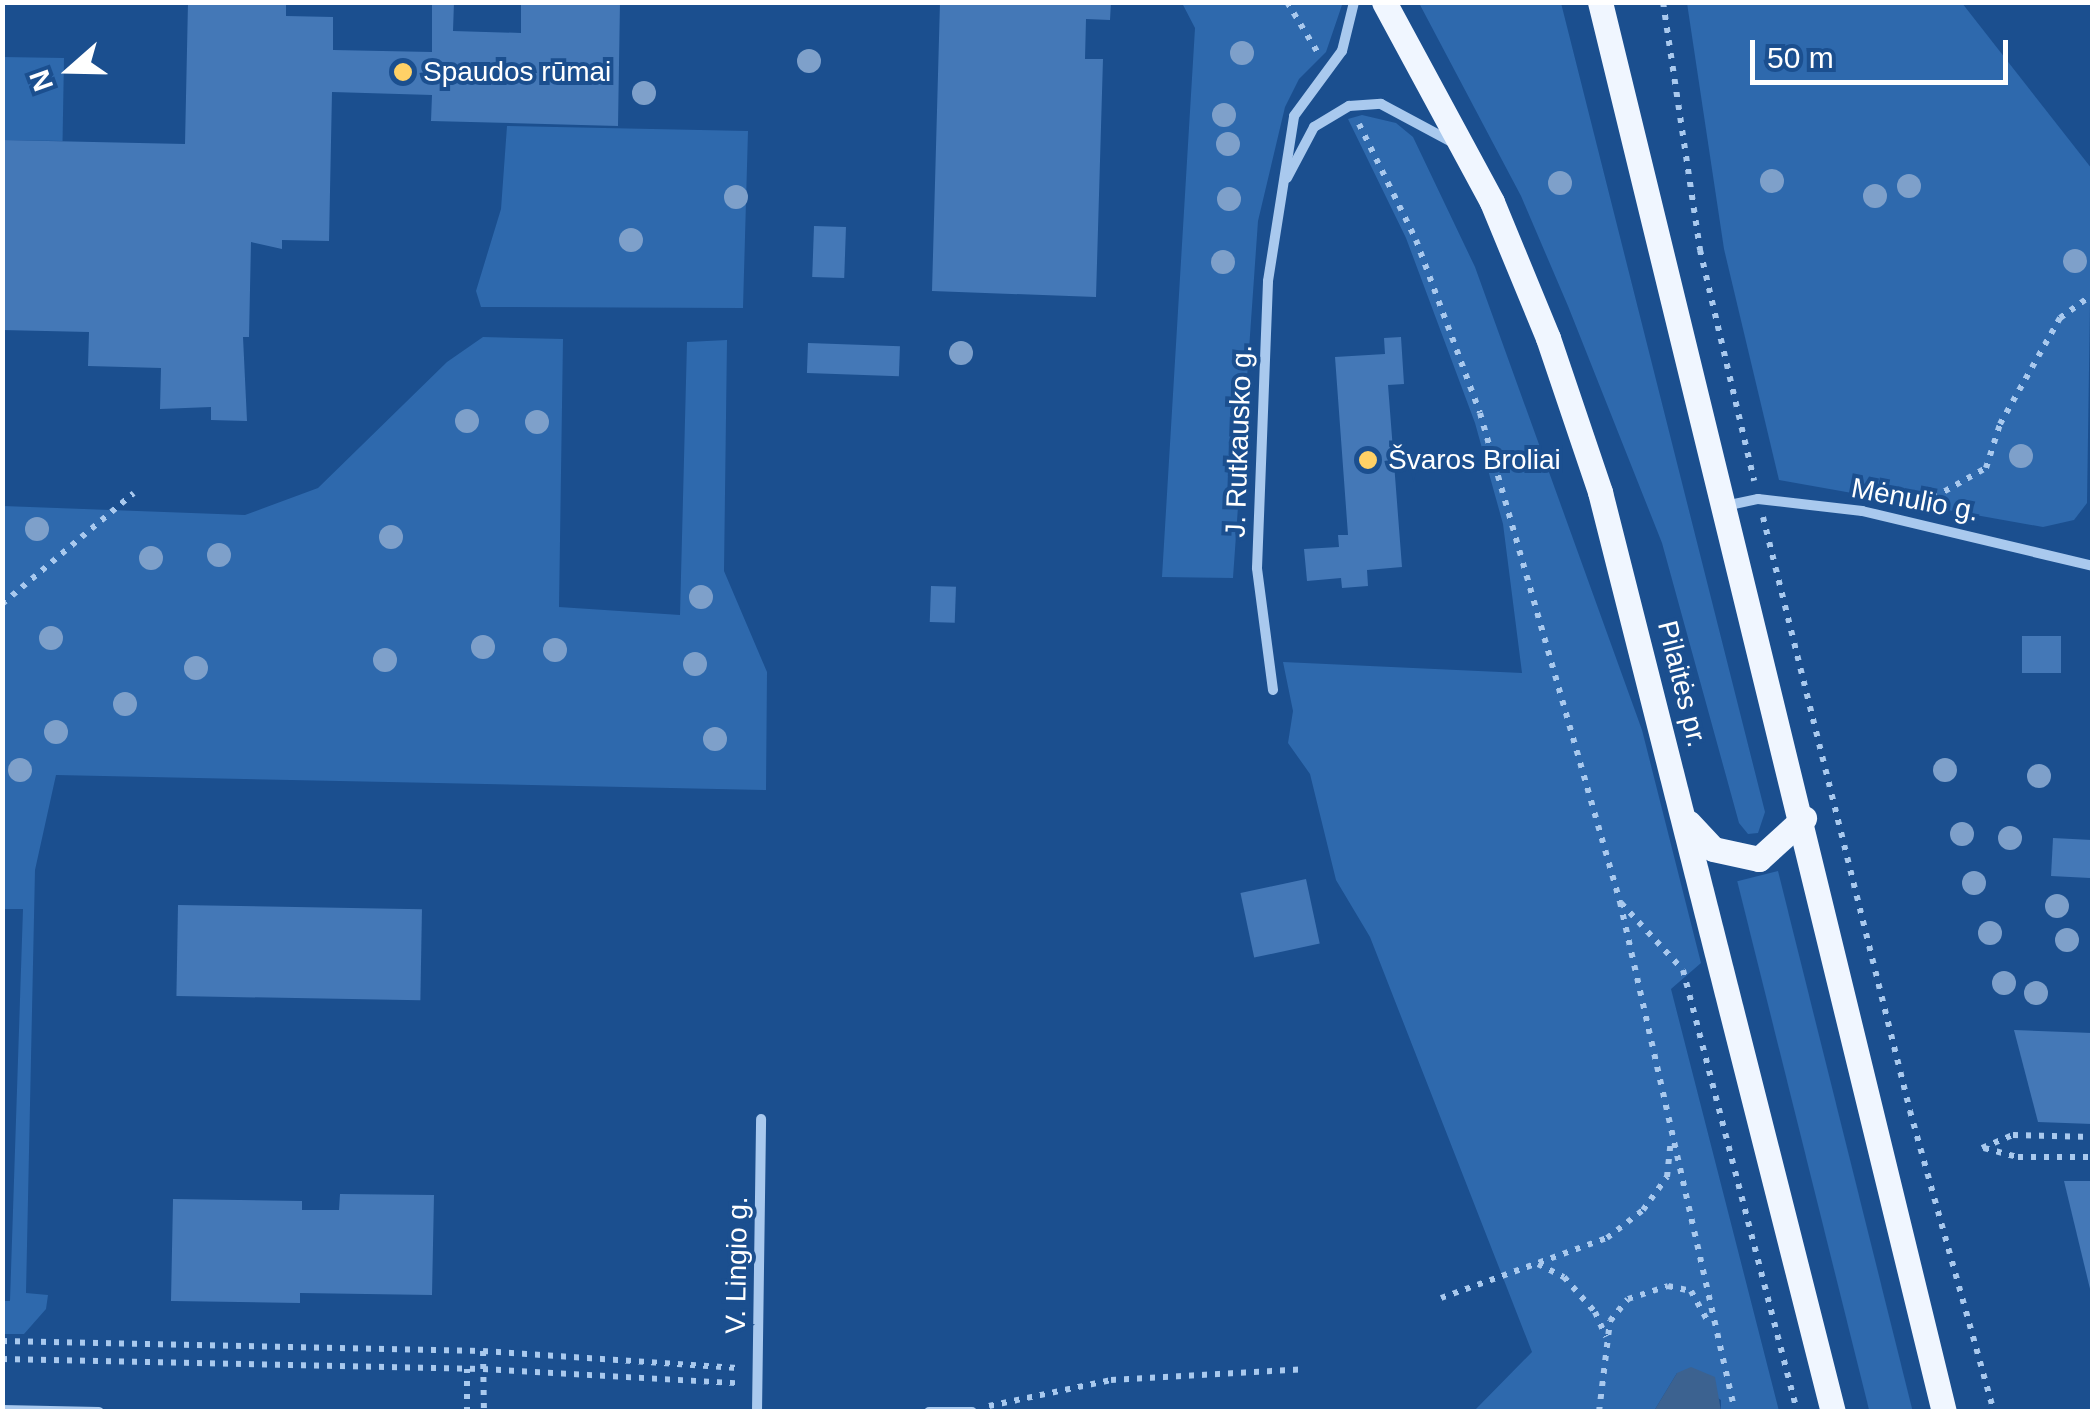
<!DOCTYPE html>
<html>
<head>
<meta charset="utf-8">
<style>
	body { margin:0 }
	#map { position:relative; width:2095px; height:1414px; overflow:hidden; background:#1b4f8f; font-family:Arial,sans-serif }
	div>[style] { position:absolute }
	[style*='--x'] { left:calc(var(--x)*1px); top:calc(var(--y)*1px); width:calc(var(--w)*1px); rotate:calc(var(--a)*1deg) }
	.green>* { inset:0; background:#2e69ad; transform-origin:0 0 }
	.water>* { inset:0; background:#3c6290 }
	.building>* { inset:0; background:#4478b7; transform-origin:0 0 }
	.path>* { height:6px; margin-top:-3px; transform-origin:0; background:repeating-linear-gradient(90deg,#a9c9ee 0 5px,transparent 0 13px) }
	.street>* { height:10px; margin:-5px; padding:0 5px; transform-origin:5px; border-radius:5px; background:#a9c9ee }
	.primary>* { height:25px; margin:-12.5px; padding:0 12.5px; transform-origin:12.5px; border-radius:12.5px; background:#f0f6ff }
	.trees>* { width:24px; height:24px; margin:-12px; border-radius:50%; background:#7ea0ca }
	.dots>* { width:28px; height:28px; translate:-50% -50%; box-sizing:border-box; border:5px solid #1b4f8f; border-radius:50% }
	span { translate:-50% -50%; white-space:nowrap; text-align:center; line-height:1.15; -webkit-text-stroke:8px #1b4f8f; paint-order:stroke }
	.poi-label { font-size:28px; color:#fff }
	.left { translate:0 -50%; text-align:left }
	.street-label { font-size:28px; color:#fff }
	.frame { position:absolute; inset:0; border:5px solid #fff; pointer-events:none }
	.north { position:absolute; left:20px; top:20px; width:100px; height:100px; -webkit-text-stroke:8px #1b4f8f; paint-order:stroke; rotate:250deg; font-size:28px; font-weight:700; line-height:40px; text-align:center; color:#fff }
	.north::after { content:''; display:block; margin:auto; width:35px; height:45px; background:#fff; clip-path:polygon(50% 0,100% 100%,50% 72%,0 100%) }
	.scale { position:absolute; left:1750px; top:40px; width:258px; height:45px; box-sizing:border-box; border:5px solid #fff; border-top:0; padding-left:12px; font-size:30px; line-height:35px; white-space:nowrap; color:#fff; -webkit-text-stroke:8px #1b4f8f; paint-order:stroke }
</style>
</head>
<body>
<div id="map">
	<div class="green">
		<div style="clip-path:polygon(1182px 3px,1342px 5px,1326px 52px,1299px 79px,1285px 107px,1258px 221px,1233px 578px,1162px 577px,1195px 28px)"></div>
		<div style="clip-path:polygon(1419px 3px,1561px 3px,1765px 812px,1758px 833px,1748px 834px,1739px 823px,1662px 543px,1568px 306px,1521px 196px)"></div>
		<div style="clip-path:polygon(1687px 3px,1962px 3px,2092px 169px,2087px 503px,2074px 520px,2043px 527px,1779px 480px,1724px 249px)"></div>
		<div style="left:3px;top:57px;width:61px;height:83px;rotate:1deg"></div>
		<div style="clip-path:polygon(1362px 115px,1396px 123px,1413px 137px,1475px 267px,1642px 730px,1701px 963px,1671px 989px,1779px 1411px,1721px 1411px,1721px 1400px,1677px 1373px,1654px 1411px,1474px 1411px,1532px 1352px,1370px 937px,1336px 880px,1310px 774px,1288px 743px,1293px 711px,1283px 662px,1522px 673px,1503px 524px,1475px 423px,1406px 238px,1348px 119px)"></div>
		<div style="clip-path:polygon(507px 126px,748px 131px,743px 308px,481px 307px,476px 291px,501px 209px)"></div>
		<div style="clip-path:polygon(483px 337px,563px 339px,559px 607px,680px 615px,687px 342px,727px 340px,724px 571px,767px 672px,766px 790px,56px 775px,35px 870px,26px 1293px,48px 1295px,46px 1309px,24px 1334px,3px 1334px,3px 1301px,10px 1301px,23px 909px,3px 909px,3px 506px,245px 515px,318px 488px,447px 362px)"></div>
		<div style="left:1778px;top:871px;width:557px;height:42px;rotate:76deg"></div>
	</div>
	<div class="water">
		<div style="clip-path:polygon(1691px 1367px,1715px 1377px,1721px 1411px,1654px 1411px,1677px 1373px)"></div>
	</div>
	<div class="building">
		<div style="clip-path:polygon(188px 2px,286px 2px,286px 16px,333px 17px,333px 50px,432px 52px,432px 2px,454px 2px,453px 31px,521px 33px,521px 2px,620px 2px,618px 126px,431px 121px,432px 95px,332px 92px,329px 241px,282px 240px,282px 249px,251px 242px,249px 337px,243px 337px,247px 421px,211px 420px,211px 407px,160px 409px,161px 368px,88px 366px,89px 332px,2px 330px,2px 140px,185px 144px)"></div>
		<div style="clip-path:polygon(940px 2px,1111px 2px,1110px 20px,1086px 19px,1085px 59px,1103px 59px,1096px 297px,932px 291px)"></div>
		<div style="left:814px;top:226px;width:32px;height:51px;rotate:2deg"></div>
		<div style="clip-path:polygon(1401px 337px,1404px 384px,1388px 385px,1402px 567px,1367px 570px,1368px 586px,1342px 588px,1341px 578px,1307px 581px,1304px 549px,1339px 547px,1338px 535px,1348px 535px,1335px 357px,1385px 354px,1384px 338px)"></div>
		<div style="left:808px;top:343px;width:92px;height:30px;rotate:2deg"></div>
		<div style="left:931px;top:586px;width:25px;height:36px;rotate:2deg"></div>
		<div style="left:2061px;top:636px;width:37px;height:39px;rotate:90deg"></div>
		<div style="left:2053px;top:838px;width:39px;height:38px;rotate:3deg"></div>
		<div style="left:1306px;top:879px;width:66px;height:67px;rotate:78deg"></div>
		<div style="left:178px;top:905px;width:244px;height:91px;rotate:1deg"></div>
		<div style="clip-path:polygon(2014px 1030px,2092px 1033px,2092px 1124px,2038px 1122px)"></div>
		<div style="clip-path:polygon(2064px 1181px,2092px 1181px,2092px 1293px,2091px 1293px)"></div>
		<div style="clip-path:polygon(340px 1194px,434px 1195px,432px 1295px,300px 1293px,300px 1303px,171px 1301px,173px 1199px,302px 1201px,302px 1210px,339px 1210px)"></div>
	</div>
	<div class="path">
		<div style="--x:1287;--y:2;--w:60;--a:58.7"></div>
		<div style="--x:1663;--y:2;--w:251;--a:81.5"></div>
		<div style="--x:1700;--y:250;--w:237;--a:76.8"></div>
		<div style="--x:1359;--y:124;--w:129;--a:63.8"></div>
		<div style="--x:1416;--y:240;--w:184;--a:69.7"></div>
		<div style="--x:1480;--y:413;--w:509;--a:74.02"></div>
		<div style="--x:1620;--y:902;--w:523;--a:77.29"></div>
		<div style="--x:1922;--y:504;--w:73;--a:-29.4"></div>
		<div style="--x:1986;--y:468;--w:46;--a:-72.3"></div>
		<div style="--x:2000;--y:424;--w:122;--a:-60.5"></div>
		<div style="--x:2060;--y:318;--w:39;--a:-36"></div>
		<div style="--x:1763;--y:517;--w:612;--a:76.1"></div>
		<div style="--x:1910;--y:1111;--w:313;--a:74.4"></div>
		<div style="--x:2;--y:604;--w:172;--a:-40.1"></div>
		<div style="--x:1621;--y:903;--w:91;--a:47.2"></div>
		<div style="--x:1683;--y:970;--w:456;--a:75.5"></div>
		<div style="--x:1982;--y:1148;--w:34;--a:-23"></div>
		<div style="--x:2013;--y:1135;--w:79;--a:1.5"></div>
		<div style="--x:1984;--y:1148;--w:35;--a:15"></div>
		<div style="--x:2018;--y:1157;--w:74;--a:0"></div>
		<div style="--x:1538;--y:1264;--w:29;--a:27"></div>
		<div style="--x:1564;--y:1277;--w:47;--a:48.5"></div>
		<div style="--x:1595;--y:1312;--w:27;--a:66"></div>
		<div style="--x:1441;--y:1298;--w:177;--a:-19.9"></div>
		<div style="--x:1607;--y:1238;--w:46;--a:-37.9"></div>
		<div style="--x:1643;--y:1210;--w:41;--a:-54"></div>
		<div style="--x:1667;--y:1177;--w:37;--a:-84"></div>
		<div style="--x:2;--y:1341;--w:481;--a:1.2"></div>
		<div style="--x:483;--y:1351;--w:255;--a:3.8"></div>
		<div style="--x:483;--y:1351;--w:61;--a:89.1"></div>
		<div style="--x:2;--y:1359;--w:481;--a:1.2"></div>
		<div style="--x:483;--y:1369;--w:253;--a:3.2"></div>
		<div style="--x:989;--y:1406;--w:125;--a:-12"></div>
		<div style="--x:1111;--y:1380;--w:194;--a:-3.2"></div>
		<div style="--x:467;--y:1412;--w:43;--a:-90"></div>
		<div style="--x:1599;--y:1412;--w:92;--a:-83.1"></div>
		<div style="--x:1610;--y:1321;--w:28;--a:-51"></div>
		<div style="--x:1628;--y:1299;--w:42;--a:-18"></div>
		<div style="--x:1668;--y:1286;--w:24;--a:12"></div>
		<div style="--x:1691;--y:1291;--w:37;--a:61"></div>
	</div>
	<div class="street">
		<div style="--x:1287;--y:178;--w:58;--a:-62.1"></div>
		<div style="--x:1314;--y:127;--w:41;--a:-31"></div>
		<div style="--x:1349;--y:106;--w:32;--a:-4"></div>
		<div style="--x:1381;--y:104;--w:81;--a:28.2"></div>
		<div style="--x:1725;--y:506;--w:34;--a:-12"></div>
		<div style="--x:1758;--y:499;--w:105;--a:6.6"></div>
		<div style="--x:1862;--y:511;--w:236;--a:13.4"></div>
		<div style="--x:1273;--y:690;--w:123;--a:-97.5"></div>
		<div style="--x:1257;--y:568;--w:287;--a:-87.8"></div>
		<div style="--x:1268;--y:281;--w:167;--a:-81"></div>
		<div style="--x:1294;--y:116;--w:81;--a:-53.6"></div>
		<div style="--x:1342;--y:51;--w:50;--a:-76.2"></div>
		<div style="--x:2;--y:1410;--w:97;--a:1.2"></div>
		<div style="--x:757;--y:1412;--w:293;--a:-89.2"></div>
		<div style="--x:929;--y:1412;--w:43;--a:0"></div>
	</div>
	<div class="primary">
		<div style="--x:1384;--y:2;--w:227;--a:61.6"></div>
		<div style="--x:1492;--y:202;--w:147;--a:67.6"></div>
		<div style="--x:1548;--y:338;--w:163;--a:71.3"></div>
		<div style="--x:1600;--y:492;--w:949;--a:75.79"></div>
		<div style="--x:1600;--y:2;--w:1451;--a:76.29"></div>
		<div style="--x:1689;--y:823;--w:35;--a:47"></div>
		<div style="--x:1713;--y:849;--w:47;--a:12.3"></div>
		<div style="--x:1759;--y:859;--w:61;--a:-42.3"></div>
	</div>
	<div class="trees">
		<div style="left:1242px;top:53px"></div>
		<div style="left:809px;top:61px"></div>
		<div style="left:644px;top:93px"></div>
		<div style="left:1224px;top:115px"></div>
		<div style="left:1228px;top:144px"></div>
		<div style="left:1772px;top:181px"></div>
		<div style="left:1560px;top:183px"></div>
		<div style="left:1909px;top:186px"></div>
		<div style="left:1875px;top:196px"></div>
		<div style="left:736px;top:197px"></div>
		<div style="left:1229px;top:199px"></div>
		<div style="left:631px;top:240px"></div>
		<div style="left:2075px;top:261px"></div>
		<div style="left:1223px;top:262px"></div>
		<div style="left:961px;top:353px"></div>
		<div style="left:467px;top:421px"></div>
		<div style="left:537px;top:422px"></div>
		<div style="left:2021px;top:456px"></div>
		<div style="left:37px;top:529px"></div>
		<div style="left:391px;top:537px"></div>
		<div style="left:219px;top:555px"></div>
		<div style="left:151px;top:558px"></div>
		<div style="left:701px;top:597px"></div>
		<div style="left:51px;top:638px"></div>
		<div style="left:483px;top:647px"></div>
		<div style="left:555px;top:650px"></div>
		<div style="left:385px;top:660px"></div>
		<div style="left:695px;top:664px"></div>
		<div style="left:196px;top:668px"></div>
		<div style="left:125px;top:704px"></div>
		<div style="left:56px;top:732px"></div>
		<div style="left:715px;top:739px"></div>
		<div style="left:20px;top:770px"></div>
		<div style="left:1945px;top:770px"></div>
		<div style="left:2039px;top:776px"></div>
		<div style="left:1962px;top:834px"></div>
		<div style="left:2010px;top:838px"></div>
		<div style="left:1974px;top:883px"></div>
		<div style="left:2057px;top:906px"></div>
		<div style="left:1990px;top:933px"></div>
		<div style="left:2067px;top:940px"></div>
		<div style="left:2004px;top:983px"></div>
		<div style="left:2036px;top:993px"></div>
	</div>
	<div class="dots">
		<div style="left:403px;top:72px;background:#ffd166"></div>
		<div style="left:1368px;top:460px;background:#ffd166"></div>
	</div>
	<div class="poi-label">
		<span class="left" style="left:423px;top:72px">Spaudos rūmai</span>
		<span class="left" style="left:1388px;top:460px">Švaros Broliai</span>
	</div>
	<div class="street-label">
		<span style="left:1239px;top:441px;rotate:-88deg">J. Rutkausko g.</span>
		<span style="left:1915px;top:500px;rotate:11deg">Mėnulio g.</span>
		<span style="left:1682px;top:684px;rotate:76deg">Pilaitės pr.</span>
		<span style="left:737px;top:1265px;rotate:-89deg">V. Lingio g.</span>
	</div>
	<div class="frame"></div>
	<div class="north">N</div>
	<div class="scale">50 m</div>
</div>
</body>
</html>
